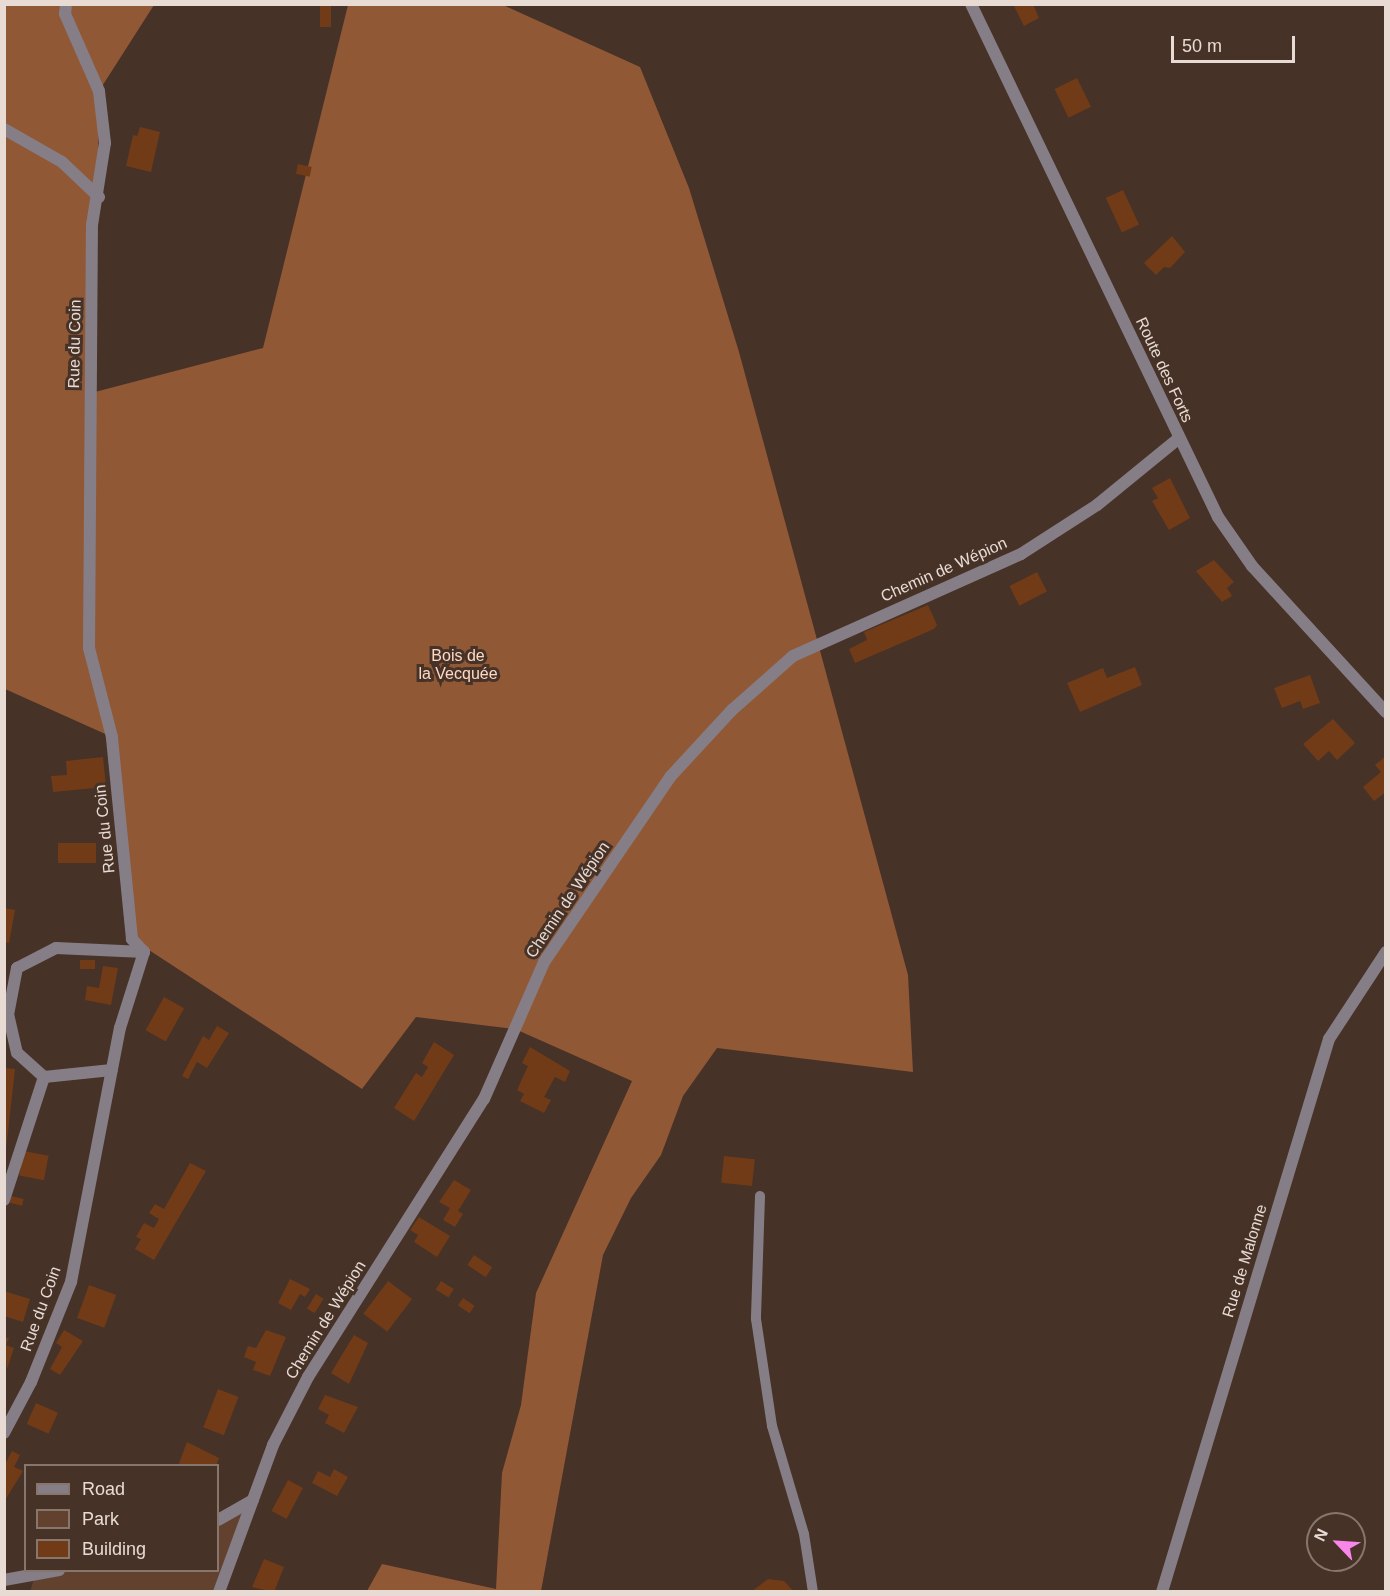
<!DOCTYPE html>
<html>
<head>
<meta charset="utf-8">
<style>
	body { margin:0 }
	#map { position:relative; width:1390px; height:1596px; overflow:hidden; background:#463227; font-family:Helvetica,sans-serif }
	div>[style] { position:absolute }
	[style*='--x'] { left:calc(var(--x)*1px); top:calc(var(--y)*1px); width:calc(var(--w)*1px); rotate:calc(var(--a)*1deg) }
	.green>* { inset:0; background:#62412f }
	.forest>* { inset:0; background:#915836 }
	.building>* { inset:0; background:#713b18; transform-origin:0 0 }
	.lane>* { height:10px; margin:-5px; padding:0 5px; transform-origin:5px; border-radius:5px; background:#867e87 }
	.street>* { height:12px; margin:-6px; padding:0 6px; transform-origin:6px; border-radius:6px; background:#867e87 }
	span { translate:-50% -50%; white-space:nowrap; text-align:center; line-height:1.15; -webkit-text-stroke:6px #463227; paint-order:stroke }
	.street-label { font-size:16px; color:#e8dbd4 }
	.park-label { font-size:16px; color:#fcd9c5 }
	.frame { position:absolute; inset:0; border:6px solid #e8dbd4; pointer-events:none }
	.legend { position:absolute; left:24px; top:1464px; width:195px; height:108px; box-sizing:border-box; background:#463227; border:2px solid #87766c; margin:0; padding:8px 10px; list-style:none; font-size:18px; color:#e8dbd4 }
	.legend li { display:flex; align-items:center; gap:12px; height:30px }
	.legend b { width:30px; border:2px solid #87766c }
	.north { position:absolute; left:1306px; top:1512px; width:60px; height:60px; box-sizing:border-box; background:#463227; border:2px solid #87766c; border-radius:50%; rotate:295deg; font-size:16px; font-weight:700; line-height:24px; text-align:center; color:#e8dbd4 }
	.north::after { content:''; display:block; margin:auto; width:21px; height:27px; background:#f987e9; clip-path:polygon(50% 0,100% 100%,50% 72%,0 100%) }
	.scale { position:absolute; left:1171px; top:36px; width:124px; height:27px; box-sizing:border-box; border:3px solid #e8dbd4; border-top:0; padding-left:8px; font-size:18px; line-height:21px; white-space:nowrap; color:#e8dbd4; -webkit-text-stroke:4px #463227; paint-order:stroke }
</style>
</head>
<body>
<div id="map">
	<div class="green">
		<div style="clip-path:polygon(253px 1500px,219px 1591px,30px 1592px,35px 1575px,55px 1571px,218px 1570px,218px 1520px)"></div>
	</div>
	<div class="forest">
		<div style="clip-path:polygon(5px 5px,154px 5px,99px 91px,95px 392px,263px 348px,348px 5px,503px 5px,640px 67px,689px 188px,739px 352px,908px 975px,913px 1072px,717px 1048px,683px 1096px,661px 1155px,631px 1198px,603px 1255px,541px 1591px,367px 1591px,382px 1564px,496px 1589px,502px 1473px,521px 1405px,536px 1293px,632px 1081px,515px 1029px,416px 1017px,362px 1089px,132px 939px,112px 737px,5px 689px)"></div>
	</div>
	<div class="building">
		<div style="left:320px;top:4px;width:11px;height:23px"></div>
		<div style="clip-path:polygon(1013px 4px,1033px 4px,1039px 18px,1024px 26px)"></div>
		<div style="left:1077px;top:78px;width:32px;height:25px;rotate:64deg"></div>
		<div style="clip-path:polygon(140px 127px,160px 132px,151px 172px,126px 166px,133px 135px,137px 136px)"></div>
		<div style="left:298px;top:164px;width:14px;height:10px;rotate:12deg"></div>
		<div style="left:1123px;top:190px;width:38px;height:19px;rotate:65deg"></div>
		<div style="clip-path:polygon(1172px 236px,1185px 252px,1170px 268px,1164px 267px,1156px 275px,1144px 263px)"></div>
		<div style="clip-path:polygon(1170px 478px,1190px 518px,1169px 530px,1152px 501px,1158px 498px,1152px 488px)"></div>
		<div style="clip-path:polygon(1214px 560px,1234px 582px,1227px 588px,1232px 596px,1222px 602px,1196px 571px)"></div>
		<div style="left:1037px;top:572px;width:22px;height:31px;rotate:63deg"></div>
		<div style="clip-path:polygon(928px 605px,937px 625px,934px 629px,855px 663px,849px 649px,867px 640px,864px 632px)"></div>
		<div style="clip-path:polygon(1135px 667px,1142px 685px,1080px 712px,1067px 683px,1103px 668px,1107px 678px)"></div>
		<div style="clip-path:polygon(1310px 675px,1320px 703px,1303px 709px,1300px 701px,1282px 708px,1274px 688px)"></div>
		<div style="clip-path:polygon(1333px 719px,1355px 743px,1337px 760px,1329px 751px,1318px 761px,1303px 744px)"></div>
		<div style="clip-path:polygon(1386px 756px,1386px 792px,1374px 801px,1363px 787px,1381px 772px,1375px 765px)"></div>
		<div style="clip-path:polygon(103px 757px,106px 787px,53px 792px,51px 776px,67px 775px,66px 761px)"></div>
		<div style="left:58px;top:843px;width:38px;height:20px"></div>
		<div style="clip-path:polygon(4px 908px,15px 910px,9px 943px,4px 942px)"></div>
		<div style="left:80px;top:960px;width:15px;height:9px"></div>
		<div style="clip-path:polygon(103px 966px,118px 968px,111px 1005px,85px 1000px,87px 986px,99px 988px)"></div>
		<div style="left:164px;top:997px;width:23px;height:38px;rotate:29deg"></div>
		<div style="clip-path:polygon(217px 1026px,229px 1033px,207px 1068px,197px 1062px,188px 1079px,182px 1076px,203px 1036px,209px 1040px)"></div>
		<div style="clip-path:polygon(434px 1042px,454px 1055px,414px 1121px,394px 1108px,416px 1073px,422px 1077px,428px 1067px,422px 1063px)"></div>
		<div style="clip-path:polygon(530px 1047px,570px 1071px,565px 1082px,555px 1077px,544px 1097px,551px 1100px,544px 1113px,520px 1101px,524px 1094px,517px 1090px,528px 1066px,522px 1063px)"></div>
		<div style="clip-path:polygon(4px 1068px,15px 1069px,6px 1150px,4px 1150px)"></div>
		<div style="left:24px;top:1151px;width:25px;height:25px;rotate:11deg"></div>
		<div style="left:724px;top:1156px;width:31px;height:27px;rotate:6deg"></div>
		<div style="clip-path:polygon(190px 1163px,206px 1171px,154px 1260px,135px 1249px,141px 1239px,136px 1237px,144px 1223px,154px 1228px,159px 1219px,149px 1213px,155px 1204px,164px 1209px)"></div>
		<div style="clip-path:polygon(454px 1180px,471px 1190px,458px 1211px,463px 1214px,455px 1227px,443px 1220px,450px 1208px,439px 1202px)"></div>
		<div style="left:11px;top:1196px;width:13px;height:7px;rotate:13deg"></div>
		<div style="clip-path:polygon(419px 1217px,450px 1236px,437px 1257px,414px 1242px,418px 1235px,410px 1230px)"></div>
		<div style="left:474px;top:1255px;width:22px;height:12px;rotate:34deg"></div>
		<div style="clip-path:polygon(290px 1279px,310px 1289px,305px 1297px,300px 1294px,291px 1310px,278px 1303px)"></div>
		<div style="left:388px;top:1281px;width:30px;height:41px;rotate:37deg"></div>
		<div style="left:441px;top:1281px;width:15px;height:10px;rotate:32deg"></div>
		<div style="left:89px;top:1285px;width:29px;height:35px;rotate:20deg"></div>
		<div style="clip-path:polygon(4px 1291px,30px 1299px,23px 1322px,4px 1316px)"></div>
		<div style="left:316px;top:1294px;width:9px;height:17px;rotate:32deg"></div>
		<div style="left:463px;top:1298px;width:14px;height:9px;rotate:34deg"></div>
		<div style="clip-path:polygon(64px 1330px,83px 1341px,60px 1375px,50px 1369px,62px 1347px,56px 1343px)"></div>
		<div style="clip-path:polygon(266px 1330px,286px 1337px,270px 1376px,253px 1370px,256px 1362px,244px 1357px,248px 1346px,256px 1348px)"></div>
		<div style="clip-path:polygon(354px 1335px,368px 1343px,349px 1384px,331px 1373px)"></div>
		<div style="clip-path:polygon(4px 1337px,9px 1338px,6px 1345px,14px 1348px,7px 1369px)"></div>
		<div style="left:218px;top:1389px;width:22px;height:41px;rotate:21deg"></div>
		<div style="clip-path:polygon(325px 1395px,358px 1407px,344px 1433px,325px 1423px,329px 1415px,318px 1409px)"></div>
		<div style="left:36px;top:1403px;width:24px;height:23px;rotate:24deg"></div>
		<div style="clip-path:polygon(187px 1442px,219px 1458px,216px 1466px,178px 1466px)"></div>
		<div style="clip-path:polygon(12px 1451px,20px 1455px,14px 1467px,23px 1471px,4px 1502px,4px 1466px)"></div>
		<div style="clip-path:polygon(334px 1469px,348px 1477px,337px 1496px,312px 1483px,318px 1471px,330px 1477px)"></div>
		<div style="left:288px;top:1480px;width:17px;height:35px;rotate:28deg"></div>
		<div style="clip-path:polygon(264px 1559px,284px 1567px,274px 1592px,252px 1587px)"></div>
		<div style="clip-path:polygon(768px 1579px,784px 1581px,794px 1592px,751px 1592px)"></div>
	</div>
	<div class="lane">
		<div style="--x:760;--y:1196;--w:123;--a:91.9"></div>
		<div style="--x:756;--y:1319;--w:108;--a:81.5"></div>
		<div style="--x:772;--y:1426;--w:113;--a:73.5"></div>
		<div style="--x:804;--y:1534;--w:59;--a:81.2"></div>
	</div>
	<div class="street">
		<div style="--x:971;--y:4;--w:569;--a:64.29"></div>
		<div style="--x:1218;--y:517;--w:60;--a:55.2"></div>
		<div style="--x:1252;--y:566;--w:198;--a:47.5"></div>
		<div style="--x:4;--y:129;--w:67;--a:29.6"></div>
		<div style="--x:62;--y:162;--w:51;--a:43.4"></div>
		<div style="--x:44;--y:1077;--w:36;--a:-138"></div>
		<div style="--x:17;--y:1053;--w:39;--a:-103"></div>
		<div style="--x:8;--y:1015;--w:48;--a:-79.2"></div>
		<div style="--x:17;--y:968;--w:44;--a:-27.1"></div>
		<div style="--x:56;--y:948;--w:88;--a:2.6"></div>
		<div style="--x:4;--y:1200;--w:129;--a:-72"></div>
		<div style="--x:44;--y:1077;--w:68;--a:-5.9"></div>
		<div style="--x:4;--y:1433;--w:58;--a:-62.1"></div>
		<div style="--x:31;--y:1382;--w:108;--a:-68.2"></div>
		<div style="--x:71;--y:1282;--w:259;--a:-79.1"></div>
		<div style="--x:120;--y:1028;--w:80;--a:-72.5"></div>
		<div style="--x:144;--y:952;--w:18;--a:-133"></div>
		<div style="--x:132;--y:939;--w:203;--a:-95.7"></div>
		<div style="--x:112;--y:737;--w:92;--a:-104.5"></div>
		<div style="--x:89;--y:648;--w:423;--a:-89.6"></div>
		<div style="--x:92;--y:225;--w:83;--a:-81"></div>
		<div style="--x:105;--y:143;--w:52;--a:-96.6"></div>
		<div style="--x:99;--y:91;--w:84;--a:-113.8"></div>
		<div style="--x:65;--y:14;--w:10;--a:-84"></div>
		<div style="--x:218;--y:1520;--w:40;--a:-29.7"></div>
		<div style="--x:4;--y:1580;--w:56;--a:-10.3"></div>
		<div style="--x:219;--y:1592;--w:157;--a:-69.8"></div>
		<div style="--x:273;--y:1445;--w:76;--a:-62.8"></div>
		<div style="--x:308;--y:1377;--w:329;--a:-57.7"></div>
		<div style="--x:484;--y:1099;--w:150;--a:-66.3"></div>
		<div style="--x:544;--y:962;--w:225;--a:-55.7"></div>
		<div style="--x:671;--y:776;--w:90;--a:-47.3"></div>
		<div style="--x:732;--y:710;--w:81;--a:-41.5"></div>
		<div style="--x:793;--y:656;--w:250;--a:-24.1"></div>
		<div style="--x:1021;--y:554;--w:90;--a:-32.8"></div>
		<div style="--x:1097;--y:505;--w:104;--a:-39.2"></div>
		<div style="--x:1162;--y:1592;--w:578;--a:-73.2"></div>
		<div style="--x:1329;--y:1039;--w:104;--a:-56.8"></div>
	</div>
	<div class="street-label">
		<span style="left:75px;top:344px;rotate:-89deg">Rue du Coin</span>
		<span style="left:1164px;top:370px;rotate:65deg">Route des Forts</span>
		<span style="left:944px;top:570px;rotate:-24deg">Chemin de Wépion</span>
		<span style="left:105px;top:829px;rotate:-96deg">Rue du Coin</span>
		<span style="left:568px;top:900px;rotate:-56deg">Chemin de Wépion</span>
		<span style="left:1245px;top:1261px;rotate:-73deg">Rue de Malonne</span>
		<span style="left:41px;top:1309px;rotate:-70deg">Rue du Coin</span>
		<span style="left:326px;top:1320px;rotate:-58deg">Chemin de Wépion</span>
	</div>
	<div class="park-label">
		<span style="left:458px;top:665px">Bois de<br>la Vecquée</span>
	</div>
	<div class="frame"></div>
	<ul class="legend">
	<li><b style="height:8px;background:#867e87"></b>Road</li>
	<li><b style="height:16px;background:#62412f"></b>Park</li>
	<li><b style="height:16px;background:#713b18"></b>Building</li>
	</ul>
	<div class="north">N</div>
	<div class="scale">50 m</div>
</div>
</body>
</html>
